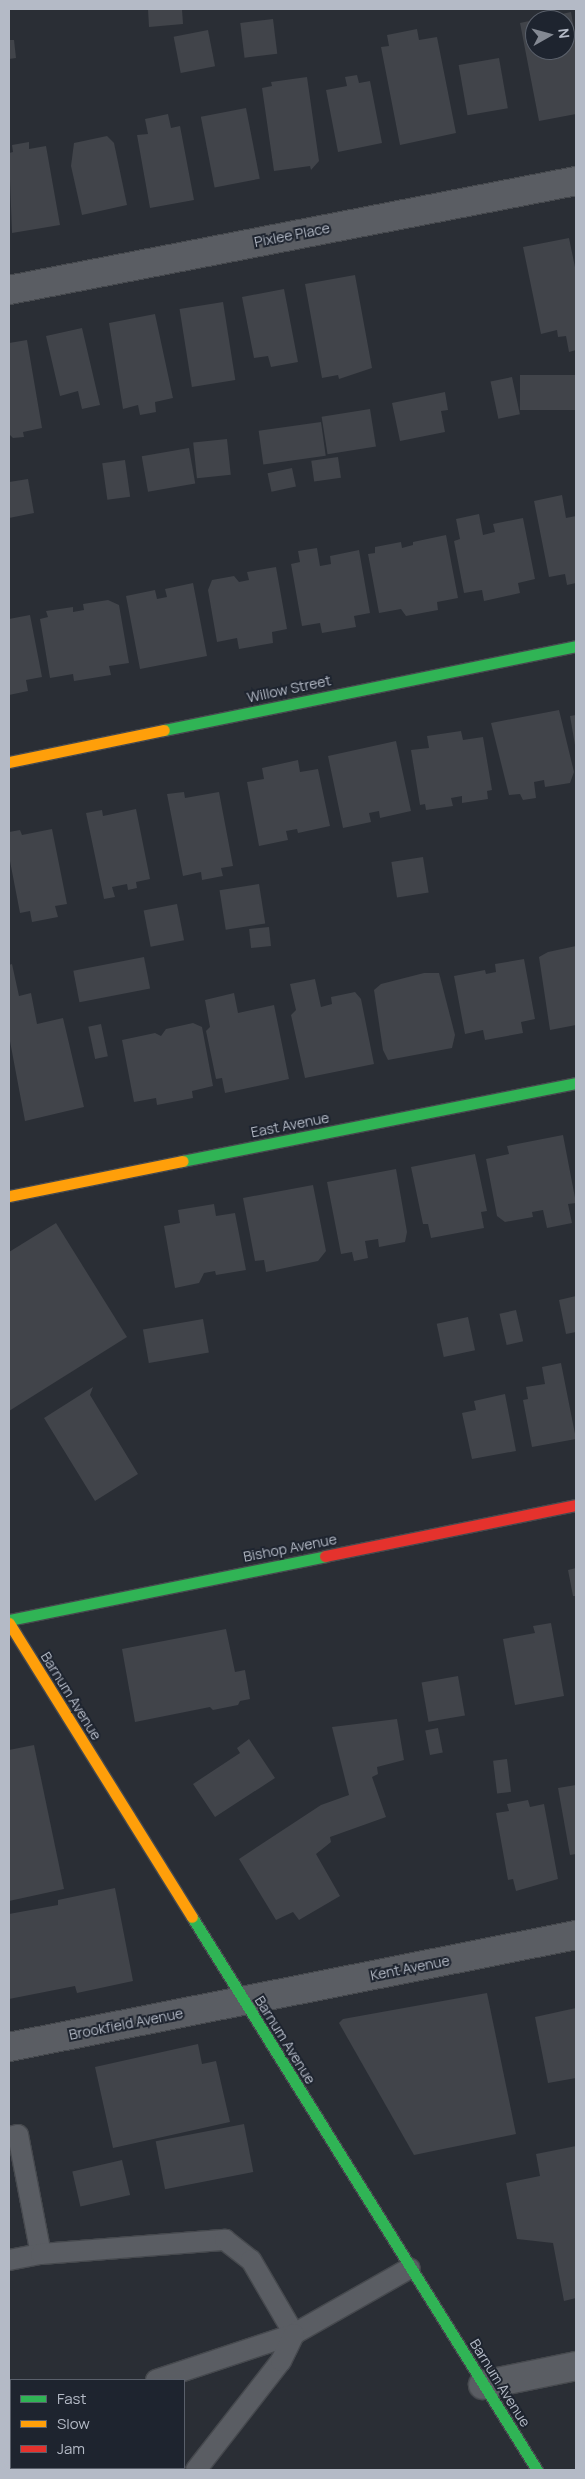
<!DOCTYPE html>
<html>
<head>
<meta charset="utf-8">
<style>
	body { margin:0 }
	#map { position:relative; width:585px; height:2479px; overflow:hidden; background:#2a2e35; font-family:Manrope,sans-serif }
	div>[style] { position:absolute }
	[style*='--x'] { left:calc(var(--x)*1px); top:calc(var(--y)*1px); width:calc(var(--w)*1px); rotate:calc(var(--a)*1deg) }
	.building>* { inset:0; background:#41444a; transform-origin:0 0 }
	.roads { filter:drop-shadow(1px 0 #46494e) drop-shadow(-1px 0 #46494e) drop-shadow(0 1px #46494e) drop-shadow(0 -1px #46494e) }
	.lane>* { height:20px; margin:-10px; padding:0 10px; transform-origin:10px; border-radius:10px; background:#5a5d63 }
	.street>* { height:28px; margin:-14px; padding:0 14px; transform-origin:14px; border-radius:14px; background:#5a5d63 }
	.fast>* { height:11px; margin:-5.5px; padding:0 5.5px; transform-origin:5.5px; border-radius:5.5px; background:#30b455 }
	.slow>* { height:11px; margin:-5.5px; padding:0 5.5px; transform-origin:5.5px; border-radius:5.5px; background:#ff9f0a }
	.jam>* { height:11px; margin:-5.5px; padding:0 5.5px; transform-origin:5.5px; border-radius:5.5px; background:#e5322d }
	span { translate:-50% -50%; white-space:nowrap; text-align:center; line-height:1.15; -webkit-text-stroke:4px #1e242f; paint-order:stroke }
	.street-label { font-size:14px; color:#b4bac6 }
	.frame { position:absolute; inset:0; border:10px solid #b4bac6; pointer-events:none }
	.legend { position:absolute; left:10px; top:2379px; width:175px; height:90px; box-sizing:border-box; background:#1e242f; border:1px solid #5a606b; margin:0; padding:6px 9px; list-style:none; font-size:15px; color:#b4bac6 }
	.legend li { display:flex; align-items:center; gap:10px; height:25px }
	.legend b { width:25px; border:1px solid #5a606b }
	.north { position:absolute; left:525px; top:10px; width:50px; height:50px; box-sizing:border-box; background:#1e242f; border:1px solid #5a606b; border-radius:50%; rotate:83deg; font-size:14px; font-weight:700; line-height:20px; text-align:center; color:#b4bac6 }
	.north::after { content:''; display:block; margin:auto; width:18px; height:22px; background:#848993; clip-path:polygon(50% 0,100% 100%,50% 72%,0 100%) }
</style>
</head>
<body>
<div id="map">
	<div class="building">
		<div style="clip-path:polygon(148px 9px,182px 9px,183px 24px,149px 27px)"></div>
		<div style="clip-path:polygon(evenodd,571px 12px,576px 41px,576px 114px,539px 121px,520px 23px,571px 12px,535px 20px,565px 20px,565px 50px,535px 50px,535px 20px)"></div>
		<div style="left:273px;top:19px;width:35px;height:33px;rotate:83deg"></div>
		<div style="clip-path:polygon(417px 29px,419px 40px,437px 37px,456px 133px,400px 145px,381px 47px,389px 46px,387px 35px)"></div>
		<div style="left:208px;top:30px;width:37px;height:35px;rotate:79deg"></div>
		<div style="clip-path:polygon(9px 40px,14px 40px,16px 58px,9px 59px)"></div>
		<div style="left:499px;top:58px;width:51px;height:41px;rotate:80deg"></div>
		<div style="clip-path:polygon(357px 75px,359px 83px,370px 81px,382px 143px,338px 152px,326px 90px,347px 86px,345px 77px)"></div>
		<div style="clip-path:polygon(307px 77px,319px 161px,311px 170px,310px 166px,274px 171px,262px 88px,272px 86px,271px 82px)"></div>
		<div style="left:246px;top:108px;width:72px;height:46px;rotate:79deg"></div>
		<div style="clip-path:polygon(168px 114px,171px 128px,180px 126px,194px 200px,150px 208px,137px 135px,148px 134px,145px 119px)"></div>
		<div style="clip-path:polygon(107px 136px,114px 143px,127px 205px,82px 215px,71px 166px,74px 143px)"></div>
		<div style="clip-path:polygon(29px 142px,29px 149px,46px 146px,60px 225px,12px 233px,9px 153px,13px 152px,12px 145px)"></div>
		<div style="clip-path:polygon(569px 238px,576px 272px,576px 350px,569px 352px,566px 336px,558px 337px,557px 330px,541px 334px,523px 247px)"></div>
		<div style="clip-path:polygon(355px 275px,372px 368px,339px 379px,338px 375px,322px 378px,305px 284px)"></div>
		<div style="clip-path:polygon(284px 289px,298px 362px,271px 367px,268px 356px,254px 358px,242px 297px)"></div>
		<div style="left:223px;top:302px;width:79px;height:44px;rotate:81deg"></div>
		<div style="clip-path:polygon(155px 314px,173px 398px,155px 402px,156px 412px,140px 415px,138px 405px,123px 409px,109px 323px)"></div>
		<div style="clip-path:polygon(82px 328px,100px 405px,82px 409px,78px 391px,60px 396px,46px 336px)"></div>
		<div style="clip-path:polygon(27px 340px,42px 428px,23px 432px,24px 437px,13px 438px,9px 434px,9px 343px)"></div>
		<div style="left:576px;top:375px;width:35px;height:56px;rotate:90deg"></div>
		<div style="left:512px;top:377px;width:38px;height:22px;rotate:78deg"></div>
		<div style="clip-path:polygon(445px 392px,448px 410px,441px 411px,445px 432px,400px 441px,392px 403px)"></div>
		<div style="left:370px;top:409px;width:38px;height:49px;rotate:81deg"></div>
		<div style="left:321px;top:422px;width:34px;height:63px;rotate:82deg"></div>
		<div style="left:227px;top:439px;width:36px;height:34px;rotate:84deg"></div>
		<div style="left:189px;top:448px;width:36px;height:48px;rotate:80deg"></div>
		<div style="left:338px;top:457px;width:21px;height:27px;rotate:82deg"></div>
		<div style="left:125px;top:460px;width:37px;height:23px;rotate:82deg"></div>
		<div style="left:292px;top:468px;width:19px;height:25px;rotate:78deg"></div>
		<div style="clip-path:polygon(28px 479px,34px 513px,9px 518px,9px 482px)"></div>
		<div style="clip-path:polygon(562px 495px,566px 518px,576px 516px,576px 583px,567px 585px,565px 574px,549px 577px,534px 501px)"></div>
		<div style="clip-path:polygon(479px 514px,483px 535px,495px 532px,493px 524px,523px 518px,535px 579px,518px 583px,520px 593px,484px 601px,482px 590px,464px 593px,454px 541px,460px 539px,456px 519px)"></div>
		<div style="clip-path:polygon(446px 535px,458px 598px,437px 602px,438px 610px,406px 616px,401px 609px,379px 613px,368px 554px,375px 553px,375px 547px,401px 542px,402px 548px,413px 545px,413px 542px)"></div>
		<div style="clip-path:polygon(317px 548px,320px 566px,331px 564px,330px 556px,359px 550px,370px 613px,354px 616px,356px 627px,322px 633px,320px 623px,302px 626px,291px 564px,300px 562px,298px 551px)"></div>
		<div style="clip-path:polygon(276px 567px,287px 629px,272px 632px,273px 643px,239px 649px,237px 638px,217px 642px,208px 590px,212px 580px,234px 576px,239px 582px,249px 580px,247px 572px)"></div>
		<div style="clip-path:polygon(193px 583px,207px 656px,140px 669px,126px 596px,155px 590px,157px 599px,167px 597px,165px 589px)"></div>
		<div style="clip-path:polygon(108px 600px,119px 605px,129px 663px,109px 666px,111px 675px,74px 681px,73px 674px,50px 678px,40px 619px,48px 617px,46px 611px,73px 607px,73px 612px,84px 610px,83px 604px)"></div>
		<div style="clip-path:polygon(30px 615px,42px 677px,26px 680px,28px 691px,9px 695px,9px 619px)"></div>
		<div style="clip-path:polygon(559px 710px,574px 772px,570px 783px,545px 787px,544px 780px,534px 782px,536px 798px,523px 800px,520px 794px,509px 795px,491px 723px)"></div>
		<div style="clip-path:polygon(576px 715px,576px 745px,575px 745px,570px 716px)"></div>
		<div style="clip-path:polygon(461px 731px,463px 740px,483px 737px,492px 790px,487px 791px,488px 799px,462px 803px,462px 796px,451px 798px,453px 806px,426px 810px,425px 804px,420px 805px,411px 750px,429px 748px,427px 736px)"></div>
		<div style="clip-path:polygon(396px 741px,411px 811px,380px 818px,379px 811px,369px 813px,371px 822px,343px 828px,328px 756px)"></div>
		<div style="clip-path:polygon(298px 760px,300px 772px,318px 769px,330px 826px,298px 833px,297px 829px,286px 831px,288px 840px,259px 846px,247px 782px,264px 779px,262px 768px)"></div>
		<div style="clip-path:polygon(184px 792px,185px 798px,219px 792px,233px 866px,221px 868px,223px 876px,202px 880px,201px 872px,183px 876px,167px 794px)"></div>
		<div style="clip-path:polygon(136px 809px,150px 879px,136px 882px,137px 888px,128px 890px,127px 884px,112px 887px,115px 897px,104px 899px,86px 813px,102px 810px,103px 816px)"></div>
		<div style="clip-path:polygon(52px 829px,67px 904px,55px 906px,58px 917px,32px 922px,30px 911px,20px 913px,9px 856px,9px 832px,20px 830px,22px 835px)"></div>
		<div style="left:423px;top:857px;width:36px;height:32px;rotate:81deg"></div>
		<div style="left:259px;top:884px;width:40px;height:40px;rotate:81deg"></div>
		<div style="left:177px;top:904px;width:37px;height:34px;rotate:79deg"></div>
		<div style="left:269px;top:927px;width:19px;height:20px;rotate:84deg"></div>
		<div style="clip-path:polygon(576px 946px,576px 1025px,550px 1030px,539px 957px,548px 952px)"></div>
		<div style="left:144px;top:957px;width:32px;height:72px;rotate:79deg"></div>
		<div style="clip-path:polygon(524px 959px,535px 1019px,521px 1022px,523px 1033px,485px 1040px,483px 1030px,465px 1034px,454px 976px,485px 970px,486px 974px,496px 972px,495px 964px)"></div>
		<div style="clip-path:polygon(12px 964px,19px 996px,31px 993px,37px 1024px,63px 1018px,84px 1107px,25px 1121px,9px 1036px,9px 965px)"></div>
		<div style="clip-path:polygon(424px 973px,439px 973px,455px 1035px,452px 1048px,388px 1060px,383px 1050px,374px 990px,381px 984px)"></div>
		<div style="clip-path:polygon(315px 979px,321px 1007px,332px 1004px,331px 997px,355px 992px,361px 999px,374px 1064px,305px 1078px,291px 1015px,296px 1010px,290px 984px)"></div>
		<div style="clip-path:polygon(234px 993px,238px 1013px,274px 1005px,289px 1079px,225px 1093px,222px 1078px,216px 1079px,206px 1031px,210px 1027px,205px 1000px)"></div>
		<div style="clip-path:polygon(193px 1023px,202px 1027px,213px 1086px,192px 1091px,193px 1098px,157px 1105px,156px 1098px,134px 1102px,122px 1040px,155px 1033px,161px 1036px,166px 1029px)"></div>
		<div style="left:101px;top:1024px;width:33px;height:13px;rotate:78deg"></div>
		<div style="clip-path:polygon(563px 1135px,576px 1203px,568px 1204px,572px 1223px,547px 1228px,543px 1210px,532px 1212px,533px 1217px,505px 1222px,497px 1216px,486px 1159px,509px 1154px,507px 1146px)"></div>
		<div style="clip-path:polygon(475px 1154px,487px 1211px,481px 1212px,484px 1228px,431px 1238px,428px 1224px,423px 1224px,411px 1167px)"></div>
		<div style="clip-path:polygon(396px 1169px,407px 1232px,405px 1242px,379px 1247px,378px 1239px,365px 1241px,368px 1258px,354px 1261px,352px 1252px,341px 1254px,327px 1182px)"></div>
		<div style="clip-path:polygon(313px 1185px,326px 1251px,318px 1261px,266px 1272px,264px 1260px,255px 1261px,243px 1198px)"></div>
		<div style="clip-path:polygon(214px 1204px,216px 1216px,235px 1213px,246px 1270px,216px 1275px,215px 1271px,204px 1273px,199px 1283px,175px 1288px,164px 1226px,180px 1223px,178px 1210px)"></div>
		<div style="clip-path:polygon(56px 1223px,127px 1337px,9px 1411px,9px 1252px)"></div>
		<div style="clip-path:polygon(576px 1296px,576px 1332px,566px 1334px,559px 1300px)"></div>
		<div style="left:516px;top:1310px;width:32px;height:17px;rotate:77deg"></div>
		<div style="left:468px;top:1317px;width:34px;height:32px;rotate:78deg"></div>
		<div style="left:203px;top:1319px;width:34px;height:61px;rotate:80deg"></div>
		<div style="clip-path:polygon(561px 1363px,576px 1439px,532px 1447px,523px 1400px,528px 1399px,526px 1387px,545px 1384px,542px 1367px)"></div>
		<div style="clip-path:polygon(93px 1387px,90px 1395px,138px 1474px,95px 1501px,44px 1418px)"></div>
		<div style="clip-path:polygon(505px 1394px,516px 1451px,472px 1459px,462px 1413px,476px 1410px,474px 1401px)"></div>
		<div style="clip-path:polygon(576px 1568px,576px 1596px,573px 1596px,568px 1570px)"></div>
		<div style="clip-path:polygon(551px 1623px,564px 1696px,515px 1705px,503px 1639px,535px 1633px,533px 1626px)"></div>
		<div style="clip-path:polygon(226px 1629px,235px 1672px,245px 1670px,250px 1699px,240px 1701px,238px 1705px,213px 1710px,210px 1707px,135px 1722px,122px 1649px)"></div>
		<div style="left:458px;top:1676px;width:40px;height:37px;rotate:80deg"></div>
		<div style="clip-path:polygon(397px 1719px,404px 1760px,377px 1767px,378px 1774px,372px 1777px,386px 1817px,330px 1837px,331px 1842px,316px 1854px,340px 1896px,299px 1920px,293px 1912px,276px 1920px,239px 1859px,321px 1805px,349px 1795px,332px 1727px)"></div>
		<div style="left:438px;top:1728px;width:25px;height:13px;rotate:79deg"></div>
		<div style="clip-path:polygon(249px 1739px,275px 1778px,215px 1817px,193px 1784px,240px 1753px,237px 1748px)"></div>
		<div style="clip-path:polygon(34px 1745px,64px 1889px,9px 1901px,9px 1750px)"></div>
		<div style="left:507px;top:1759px;width:33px;height:14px;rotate:83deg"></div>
		<div style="clip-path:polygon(576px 1785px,576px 1854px,570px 1855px,558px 1788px)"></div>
		<div style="clip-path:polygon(528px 1800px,530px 1807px,544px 1804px,558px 1879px,516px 1891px,513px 1879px,508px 1880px,496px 1813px,509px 1811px,507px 1804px)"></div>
		<div style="clip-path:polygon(115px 1888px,133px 1981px,77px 1993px,75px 1986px,9px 1999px,9px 1914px,58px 1905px,58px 1900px)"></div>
		<div style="clip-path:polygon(487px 1993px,516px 2134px,414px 2155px,339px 2023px,343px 2019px)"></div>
		<div style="clip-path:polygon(576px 2008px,576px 2078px,548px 2083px,535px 2017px)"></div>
		<div style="clip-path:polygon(198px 2044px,202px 2064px,216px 2061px,230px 2122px,113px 2148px,95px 2067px)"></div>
		<div style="left:244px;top:2124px;width:49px;height:90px;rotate:79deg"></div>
		<div style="clip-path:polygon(576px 2146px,576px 2298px,564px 2301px,553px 2243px,517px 2239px,506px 2183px,540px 2176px,536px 2154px)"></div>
		<div style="left:122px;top:2160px;width:36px;height:51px;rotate:77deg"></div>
	</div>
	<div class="roads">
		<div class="lane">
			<div style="--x:9;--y:2137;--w:9;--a:-13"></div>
			<div style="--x:18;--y:2135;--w:121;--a:79.1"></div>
			<div style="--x:9;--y:2260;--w:33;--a:-11"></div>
			<div style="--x:41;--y:2254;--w:185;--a:-4.4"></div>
			<div style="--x:225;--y:2240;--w:33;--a:38"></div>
			<div style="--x:251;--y:2260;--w:86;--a:59.8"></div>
			<div style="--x:294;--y:2334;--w:133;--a:-29.6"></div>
			<div style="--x:156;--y:2380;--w:145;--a:-18.4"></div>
			<div style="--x:9;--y:2430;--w:2;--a:-27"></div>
			<div style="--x:196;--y:2470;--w:138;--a:-52.1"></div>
			<div style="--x:281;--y:2361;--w:30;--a:-64"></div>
		</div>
		<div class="street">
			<div style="--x:9;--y:290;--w:577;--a:-10.88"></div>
			<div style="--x:9;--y:2047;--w:578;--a:-11.17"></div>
			<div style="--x:483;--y:2385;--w:95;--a:-11.5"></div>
		</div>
		<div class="fast">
			<div style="--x:164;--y:730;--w:420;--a:-11.5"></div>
			<div style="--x:182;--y:1161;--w:402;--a:-11.2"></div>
			<div style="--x:9;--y:1620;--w:322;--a:-11.4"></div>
			<div style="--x:192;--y:1917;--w:652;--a:58.04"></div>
		</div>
		<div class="slow">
			<div style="--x:9;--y:762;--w:158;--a:-11.7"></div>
			<div style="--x:9;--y:1196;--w:177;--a:-11.4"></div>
			<div style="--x:9;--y:1623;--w:346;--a:58.1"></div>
		</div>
		<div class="jam">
			<div style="--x:325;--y:1556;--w:256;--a:-11.5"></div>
		</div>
	</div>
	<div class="street-label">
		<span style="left:292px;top:235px;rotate:-11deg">Pixlee Place</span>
		<span style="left:289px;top:689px;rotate:-12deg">Willow Street</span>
		<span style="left:290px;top:1125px;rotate:-11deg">East Avenue</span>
		<span style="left:290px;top:1548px;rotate:-11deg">Bishop Avenue</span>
		<span style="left:71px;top:1696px;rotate:58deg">Barnum Avenue</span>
		<span style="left:410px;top:1968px;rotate:-11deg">Kent Avenue</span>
		<span style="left:126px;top:2024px;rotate:-11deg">Brookfield Avenue</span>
		<span style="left:285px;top:2040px;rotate:58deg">Barnum Avenue</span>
		<span style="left:500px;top:2383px;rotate:58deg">Barnum Avenue</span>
	</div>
	<div class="frame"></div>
	<ul class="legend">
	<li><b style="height:6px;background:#30b455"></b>Fast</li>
	<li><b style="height:6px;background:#ff9f0a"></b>Slow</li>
	<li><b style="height:6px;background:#e5322d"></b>Jam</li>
	</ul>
	<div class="north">N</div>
</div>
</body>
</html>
